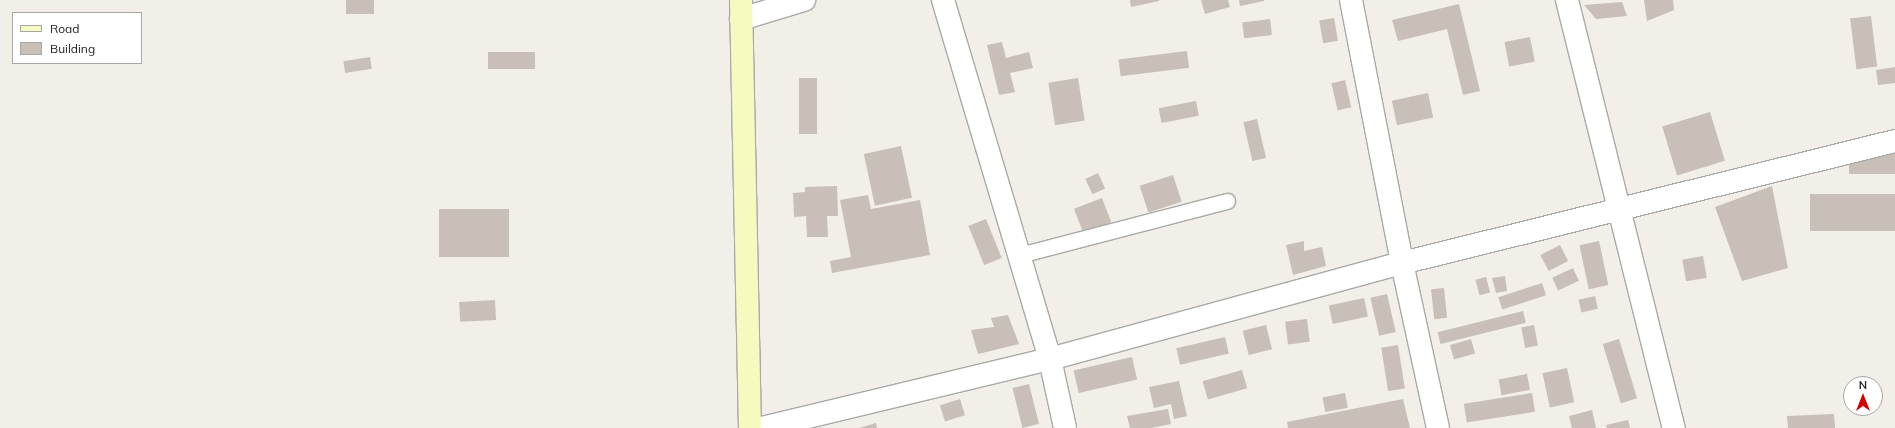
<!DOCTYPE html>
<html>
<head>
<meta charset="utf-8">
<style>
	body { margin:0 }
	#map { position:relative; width:1895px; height:428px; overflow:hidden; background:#f2efe9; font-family:Mulish,sans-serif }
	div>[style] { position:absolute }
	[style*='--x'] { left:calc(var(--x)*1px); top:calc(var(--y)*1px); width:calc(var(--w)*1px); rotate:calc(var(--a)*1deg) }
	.building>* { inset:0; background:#c7bfb8; transform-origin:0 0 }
	.roads { filter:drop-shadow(1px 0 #a9a9a9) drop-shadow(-1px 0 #a9a9a9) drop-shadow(0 1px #a9a9a9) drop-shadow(0 -1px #a9a9a9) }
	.lane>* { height:15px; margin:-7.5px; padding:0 7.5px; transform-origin:7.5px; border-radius:7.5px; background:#fff }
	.street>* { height:22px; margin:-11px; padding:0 11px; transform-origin:11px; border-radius:11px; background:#fff }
	.secondary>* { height:22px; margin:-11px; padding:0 11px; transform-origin:11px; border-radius:11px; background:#f7fabf }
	span { translate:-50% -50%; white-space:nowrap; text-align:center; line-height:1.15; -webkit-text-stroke:3px #fff; paint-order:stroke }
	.legend { position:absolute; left:12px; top:12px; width:130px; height:52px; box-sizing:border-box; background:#fff; border:1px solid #a7a7a7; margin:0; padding:5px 7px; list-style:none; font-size:12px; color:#222 }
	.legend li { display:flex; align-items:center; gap:8px; height:20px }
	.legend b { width:20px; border:1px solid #a7a7a7 }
	.north { position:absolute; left:1843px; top:376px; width:40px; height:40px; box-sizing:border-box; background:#fff; border:1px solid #a7a7a7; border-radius:50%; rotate:0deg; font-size:11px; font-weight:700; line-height:16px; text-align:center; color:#222 }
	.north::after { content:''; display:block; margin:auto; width:14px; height:18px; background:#d40000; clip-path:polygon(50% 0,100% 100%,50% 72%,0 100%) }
</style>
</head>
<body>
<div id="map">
	<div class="building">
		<div style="left:346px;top:0;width:28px;height:14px"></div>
		<div style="clip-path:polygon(1130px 0,1159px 0,1159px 1px,1131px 7px)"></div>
		<div style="clip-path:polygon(1201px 0,1228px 0,1230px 7px,1205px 14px)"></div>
		<div style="clip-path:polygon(1239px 0,1264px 0,1264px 1px,1240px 6px)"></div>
		<div style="clip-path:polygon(1644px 0,1673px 0,1674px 10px,1647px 21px)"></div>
		<div style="clip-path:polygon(1622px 2px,1627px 16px,1596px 19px,1584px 5px)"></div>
		<div style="clip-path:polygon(1459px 4px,1480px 91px,1463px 95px,1447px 29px,1398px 41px,1392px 20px)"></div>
		<div style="left:1871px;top:16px;width:51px;height:21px;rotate:83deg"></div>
		<div style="left:1334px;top:18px;width:23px;height:15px;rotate:80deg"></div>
		<div style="left:1270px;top:19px;width:16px;height:28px;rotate:83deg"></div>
		<div style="left:1530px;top:37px;width:25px;height:26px;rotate:79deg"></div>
		<div style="clip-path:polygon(1002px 42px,1006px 58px,1029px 52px,1033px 68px,1010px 73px,1015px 92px,999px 95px,987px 45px)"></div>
		<div style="left:1187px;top:51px;width:17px;height:69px;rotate:83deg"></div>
		<div style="left:488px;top:52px;width:47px;height:17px"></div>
		<div style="left:370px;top:57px;width:12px;height:27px;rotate:81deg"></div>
		<div style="clip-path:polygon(1895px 67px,1895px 83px,1878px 85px,1876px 70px)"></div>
		<div style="left:799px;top:78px;width:18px;height:56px"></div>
		<div style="left:1078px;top:78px;width:43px;height:30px;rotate:81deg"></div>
		<div style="left:1345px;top:80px;width:28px;height:14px;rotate:77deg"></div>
		<div style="left:1428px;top:93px;width:25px;height:37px;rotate:78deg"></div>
		<div style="left:1196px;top:101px;width:15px;height:38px;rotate:79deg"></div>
		<div style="left:1710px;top:112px;width:51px;height:50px;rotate:73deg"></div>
		<div style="left:1257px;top:119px;width:40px;height:14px;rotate:77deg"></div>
		<div style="left:901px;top:146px;width:53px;height:38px;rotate:78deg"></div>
		<div style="left:1895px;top:154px;width:20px;height:46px;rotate:90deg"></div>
		<div style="left:1098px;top:173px;width:17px;height:14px;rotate:65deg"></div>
		<div style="left:1173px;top:175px;width:28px;height:35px;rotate:72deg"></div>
		<div style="clip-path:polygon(837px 186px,838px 216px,827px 216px,828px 237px,807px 237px,806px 216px,794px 217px,793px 193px,805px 192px,805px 187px)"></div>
		<div style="clip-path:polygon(1772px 186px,1788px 268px,1742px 281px,1715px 207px)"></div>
		<div style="left:1895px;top:194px;width:37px;height:85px;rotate:90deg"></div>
		<div style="clip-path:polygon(868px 195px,871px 209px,920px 200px,930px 255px,832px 273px,830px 261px,851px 257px,840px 200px)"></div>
		<div style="left:1102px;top:198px;width:26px;height:30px;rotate:69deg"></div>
		<div style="left:439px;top:209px;width:70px;height:48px"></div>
		<div style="left:986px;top:219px;width:42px;height:19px;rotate:68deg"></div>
		<div style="clip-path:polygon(1304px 241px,1304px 251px,1322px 247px,1326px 266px,1293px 275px,1286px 245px)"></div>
		<div style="left:1599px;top:241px;width:45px;height:20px;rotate:78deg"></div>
		<div style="left:1560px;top:245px;width:18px;height:22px;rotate:63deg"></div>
		<div style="left:1703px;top:256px;width:22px;height:21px;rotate:80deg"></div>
		<div style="left:1573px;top:268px;width:14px;height:23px;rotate:65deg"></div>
		<div style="clip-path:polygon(1505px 276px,1507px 291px,1496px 293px,1492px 278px)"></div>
		<div style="left:1486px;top:277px;width:16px;height:11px;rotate:75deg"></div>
		<div style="left:1542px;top:283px;width:13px;height:46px;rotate:72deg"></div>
		<div style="left:1444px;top:288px;width:30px;height:13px;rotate:84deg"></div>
		<div style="left:1387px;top:294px;width:39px;height:17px;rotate:77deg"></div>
		<div style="left:1595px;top:296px;width:13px;height:17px;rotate:77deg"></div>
		<div style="left:1364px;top:298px;width:19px;height:36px;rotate:78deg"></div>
		<div style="left:495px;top:300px;width:20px;height:36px;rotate:87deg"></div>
		<div style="left:1523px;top:311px;width:12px;height:88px;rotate:76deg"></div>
		<div style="clip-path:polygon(1008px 315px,1019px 344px,978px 354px,971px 330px,994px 327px,991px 318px)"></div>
		<div style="left:1307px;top:319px;width:23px;height:22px;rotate:83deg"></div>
		<div style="left:1266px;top:325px;width:25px;height:24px;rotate:76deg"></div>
		<div style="left:1534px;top:325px;width:21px;height:13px;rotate:79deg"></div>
		<div style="left:1225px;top:337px;width:17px;height:50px;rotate:77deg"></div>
		<div style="left:1471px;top:339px;width:15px;height:22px;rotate:74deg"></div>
		<div style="left:1619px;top:339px;width:62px;height:17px;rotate:73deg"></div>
		<div style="left:1398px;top:345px;width:44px;height:17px;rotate:81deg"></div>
		<div style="left:1132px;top:357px;width:23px;height:60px;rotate:77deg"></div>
		<div style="left:1567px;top:368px;width:35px;height:25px;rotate:78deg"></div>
		<div style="left:1242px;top:370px;width:19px;height:41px;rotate:74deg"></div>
		<div style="left:1527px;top:374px;width:16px;height:29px;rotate:79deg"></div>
		<div style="clip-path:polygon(1179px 381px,1187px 416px,1174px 419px,1171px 404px,1154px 408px,1149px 387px)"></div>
		<div style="left:1029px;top:384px;width:41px;height:17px;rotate:76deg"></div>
		<div style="left:1345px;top:393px;width:15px;height:23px;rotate:79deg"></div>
		<div style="left:1532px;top:393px;width:19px;height:69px;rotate:81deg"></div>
		<div style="left:960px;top:399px;width:17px;height:21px;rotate:73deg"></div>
		<div style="clip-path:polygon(1403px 399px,1410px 428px,1288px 428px,1287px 422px)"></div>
		<div style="clip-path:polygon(1168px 409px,1171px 424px,1151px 428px,1130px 428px,1127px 416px)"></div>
		<div style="clip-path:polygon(1592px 410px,1596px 428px,1572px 428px,1569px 416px)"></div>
		<div style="clip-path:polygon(1834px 414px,1835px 428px,1788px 428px,1787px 416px)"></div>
		<div style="clip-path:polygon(1628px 420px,1630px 428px,1607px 428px,1606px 425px)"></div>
		<div style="clip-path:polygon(876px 423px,877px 428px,859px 428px)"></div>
	</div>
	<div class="roads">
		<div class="lane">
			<div style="--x:1019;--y:255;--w:215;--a:-14.6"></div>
		</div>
		<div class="street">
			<div style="--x:943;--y:0;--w:375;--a:73.4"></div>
			<div style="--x:1050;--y:359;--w:71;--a:77.7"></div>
			<div style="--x:1351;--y:0;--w:268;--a:79"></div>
			<div style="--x:1402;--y:263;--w:169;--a:77.7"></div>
			<div style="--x:1567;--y:0;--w:441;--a:76"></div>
			<div style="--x:741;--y:19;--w:66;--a:-16.8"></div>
			<div style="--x:762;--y:428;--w:296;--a:-13.5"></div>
			<div style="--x:1050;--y:359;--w:365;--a:-15.3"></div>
			<div style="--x:1402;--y:263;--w:508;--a:-13.9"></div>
		</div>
		<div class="secondary">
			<div style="--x:741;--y:0;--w:428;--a:88.8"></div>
		</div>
	</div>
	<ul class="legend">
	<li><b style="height:5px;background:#f7fabf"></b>Road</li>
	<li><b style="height:11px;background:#c7bfb8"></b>Building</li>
	</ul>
	<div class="north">N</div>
</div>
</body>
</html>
